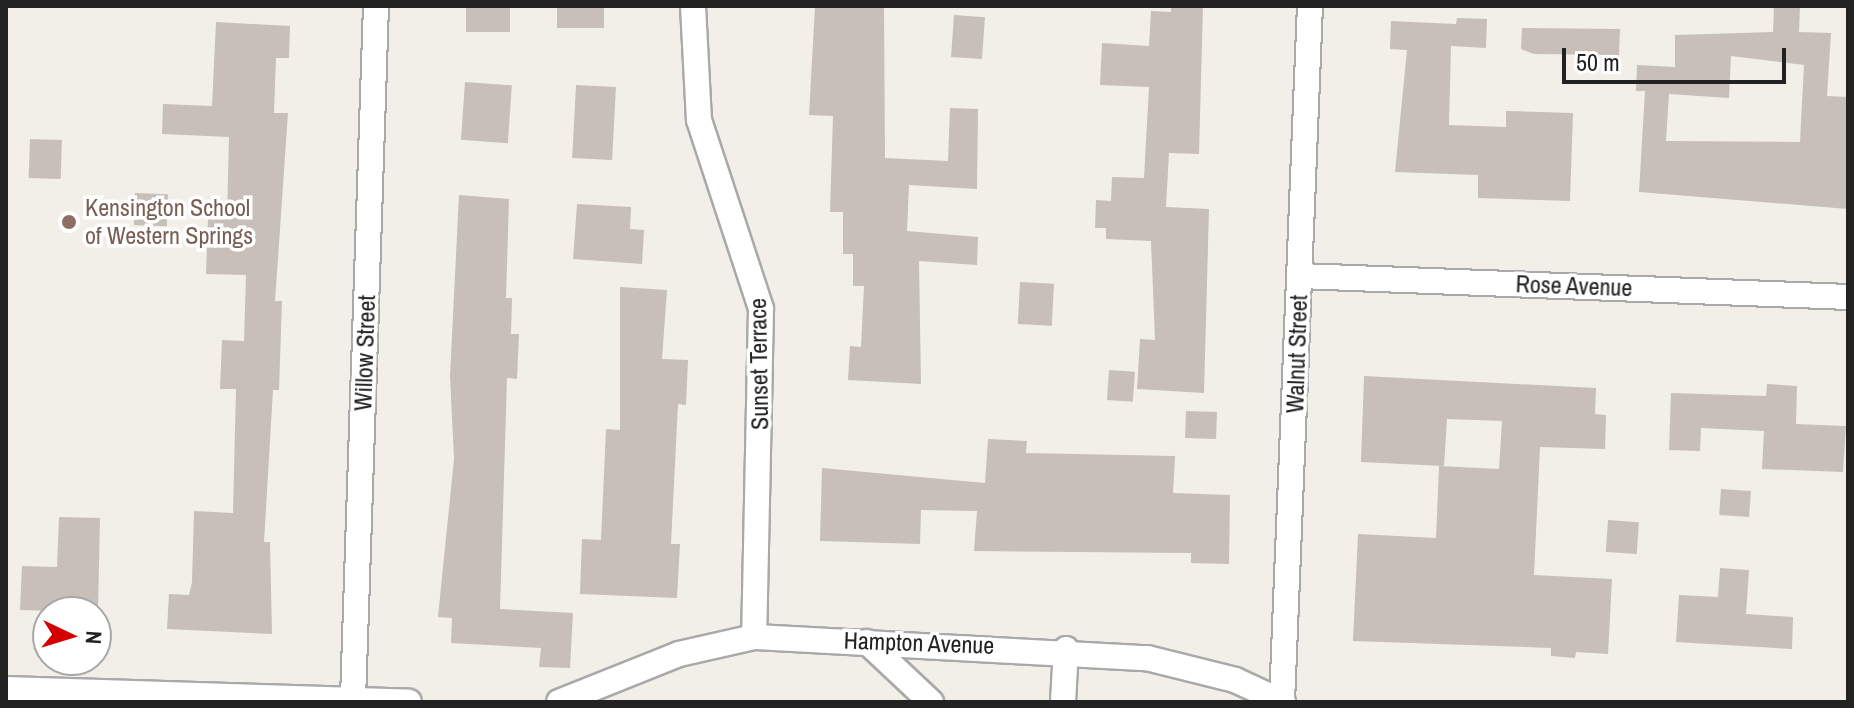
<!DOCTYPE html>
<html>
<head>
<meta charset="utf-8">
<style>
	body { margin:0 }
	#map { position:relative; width:1854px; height:708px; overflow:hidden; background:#f2efe9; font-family:"Archivo Narrow",sans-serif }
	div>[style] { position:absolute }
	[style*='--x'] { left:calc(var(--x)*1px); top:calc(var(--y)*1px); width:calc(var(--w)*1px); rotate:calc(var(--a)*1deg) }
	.building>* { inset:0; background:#c7bfb8; transform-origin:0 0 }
	.roads { filter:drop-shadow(2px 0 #a9a9a9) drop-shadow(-2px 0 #a9a9a9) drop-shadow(0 2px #a9a9a9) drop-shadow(0 -2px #a9a9a9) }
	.street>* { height:24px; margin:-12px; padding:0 12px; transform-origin:12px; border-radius:12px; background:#fff }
	.dots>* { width:22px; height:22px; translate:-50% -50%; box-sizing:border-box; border:4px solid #fff; border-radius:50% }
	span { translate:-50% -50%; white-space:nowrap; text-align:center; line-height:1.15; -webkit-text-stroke:7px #fff; paint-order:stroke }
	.education-label { font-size:24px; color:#785e54 }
	.left { translate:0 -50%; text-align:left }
	.street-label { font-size:24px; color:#222 }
	.frame { position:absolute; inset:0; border:8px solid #222; pointer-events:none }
	.north { position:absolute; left:32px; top:596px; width:80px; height:80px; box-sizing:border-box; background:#fff; border:2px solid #a7a7a7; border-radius:50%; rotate:94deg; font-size:22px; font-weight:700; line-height:32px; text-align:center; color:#222 }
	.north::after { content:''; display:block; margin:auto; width:28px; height:36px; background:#d40000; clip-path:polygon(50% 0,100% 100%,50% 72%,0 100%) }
	.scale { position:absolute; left:1562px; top:48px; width:224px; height:36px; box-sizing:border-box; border:4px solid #222; border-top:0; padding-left:10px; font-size:24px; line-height:28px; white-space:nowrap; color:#222; -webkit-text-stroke:6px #fff; paint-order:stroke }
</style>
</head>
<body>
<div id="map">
	<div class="building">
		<div style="left:466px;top:6px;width:44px;height:26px"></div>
		<div style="left:557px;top:6px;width:47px;height:22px"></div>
		<div style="clip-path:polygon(815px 6px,884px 6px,885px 158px,948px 161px,950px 108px,978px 109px,977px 189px,909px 185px,907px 231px,978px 237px,977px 265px,919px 261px,921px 384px,848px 380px,850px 346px,861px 347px,864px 286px,853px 286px,853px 254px,843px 254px,843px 212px,830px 212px,833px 116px,809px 115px)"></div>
		<div style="clip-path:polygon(1171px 6px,1203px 6px,1199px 154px,1169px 153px,1166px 207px,1209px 209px,1204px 393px,1137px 389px,1140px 339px,1155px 340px,1151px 241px,1106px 239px,1106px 228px,1095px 228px,1096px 200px,1111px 201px,1112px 177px,1144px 178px,1149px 87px,1100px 85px,1102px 43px,1149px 46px,1151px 11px,1171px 12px)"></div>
		<div style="clip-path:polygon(evenodd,1774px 6px,1800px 6px,1799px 32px,1831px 33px,1827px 96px,1848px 97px,1848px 209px,1639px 192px,1645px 91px,1636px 91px,1637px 65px,1675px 67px,1675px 35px,1773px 32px,1774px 6px,1731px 56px,1804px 65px,1800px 142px,1666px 141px,1669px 94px,1729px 98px,1731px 56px)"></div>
		<div style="left:954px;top:15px;width:31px;height:42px;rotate:4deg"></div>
		<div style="clip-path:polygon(1457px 18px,1487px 19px,1486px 48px,1451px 46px,1449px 125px,1506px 127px,1506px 111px,1573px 113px,1570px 201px,1478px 198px,1478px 175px,1395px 172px,1407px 50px,1390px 49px,1391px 21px,1456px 24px)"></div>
		<div style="clip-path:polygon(216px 22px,290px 26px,289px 58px,276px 58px,274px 113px,288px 113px,275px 301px,282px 301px,279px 390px,273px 390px,264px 542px,270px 542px,272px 634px,167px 629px,169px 594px,189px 595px,192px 582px,194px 511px,233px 513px,236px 389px,220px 389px,222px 340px,244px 341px,246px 275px,206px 274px,208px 217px,227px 218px,229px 137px,162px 134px,163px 104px,212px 106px)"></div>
		<div style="clip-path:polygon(1522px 28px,1620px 29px,1619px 55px,1534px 54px,1521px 49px)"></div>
		<div style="left:465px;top:82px;width:47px;height:58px;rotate:4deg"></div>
		<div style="left:576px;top:85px;width:40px;height:73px;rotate:3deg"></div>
		<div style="left:30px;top:139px;width:32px;height:39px;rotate:2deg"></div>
		<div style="left:135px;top:193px;width:33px;height:32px;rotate:2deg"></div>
		<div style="clip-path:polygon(459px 195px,509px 199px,506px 298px,512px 298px,511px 334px,519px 334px,517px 379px,507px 378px,500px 609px,573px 613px,570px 668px,539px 667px,541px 648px,451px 643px,452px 618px,438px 617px,454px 459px,450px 376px)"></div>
		<div style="clip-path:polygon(577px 204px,631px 207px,630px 229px,644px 230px,642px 264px,573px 259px)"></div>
		<div style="left:1020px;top:282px;width:34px;height:42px;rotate:3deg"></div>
		<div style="clip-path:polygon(620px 287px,667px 290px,662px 359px,688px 360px,686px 405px,678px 404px,671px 544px,680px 544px,677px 598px,580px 594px,582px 539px,601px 540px,606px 429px,620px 430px)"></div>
		<div style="left:1109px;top:370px;width:26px;height:30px;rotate:4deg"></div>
		<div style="clip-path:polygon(1364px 376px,1596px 388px,1595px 414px,1606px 415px,1605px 449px,1540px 447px,1534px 575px,1612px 579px,1608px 654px,1576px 652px,1575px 658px,1551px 656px,1551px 648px,1353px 641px,1358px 534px,1436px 538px,1439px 466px,1499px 469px,1502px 421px,1447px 419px,1444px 466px,1361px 462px)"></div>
		<div style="clip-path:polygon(1767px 384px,1797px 386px,1796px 424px,1846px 426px,1843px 472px,1762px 469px,1764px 431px,1701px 428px,1700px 451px,1669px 450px,1671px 393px,1766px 396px)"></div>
		<div style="left:1186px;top:411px;width:31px;height:27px;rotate:2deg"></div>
		<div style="clip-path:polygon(988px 439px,1027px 441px,1026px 453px,1175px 456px,1173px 493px,1230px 495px,1229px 564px,1191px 563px,1191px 553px,974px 551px,977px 511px,921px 510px,920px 544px,820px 541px,822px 468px,985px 483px)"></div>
		<div style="left:1721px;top:489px;width:30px;height:26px;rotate:4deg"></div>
		<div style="clip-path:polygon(59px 517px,100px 518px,98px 612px,20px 610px,22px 566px,57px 567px)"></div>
		<div style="left:1608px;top:520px;width:31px;height:32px;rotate:4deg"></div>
		<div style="clip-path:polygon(1720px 568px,1749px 570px,1746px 614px,1793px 617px,1792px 649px,1676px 642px,1679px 595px,1718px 597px)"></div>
	</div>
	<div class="roads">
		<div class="street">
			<div style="--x:693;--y:6;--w:114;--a:87"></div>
			<div style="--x:699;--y:120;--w:199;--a:71.8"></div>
			<div style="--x:761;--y:309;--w:328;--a:91.2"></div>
			<div style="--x:1300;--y:276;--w:548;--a:2.19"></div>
			<div style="--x:867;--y:642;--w:88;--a:43.2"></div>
			<div style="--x:6;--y:689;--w:403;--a:1.8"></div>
			<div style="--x:353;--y:699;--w:693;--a:-88.1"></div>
			<div style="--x:559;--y:702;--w:129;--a:-21.8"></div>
			<div style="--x:679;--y:654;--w:77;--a:-12.8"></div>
			<div style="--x:754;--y:637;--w:394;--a:3.1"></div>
			<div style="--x:1147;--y:658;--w:91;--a:14"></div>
			<div style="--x:1235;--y:680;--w:53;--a:24.6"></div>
			<div style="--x:1063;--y:702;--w:53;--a:-86.8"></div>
			<div style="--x:1282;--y:702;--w:697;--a:-87.7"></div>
		</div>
	</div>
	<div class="dots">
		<div style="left:69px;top:222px;background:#8d6e63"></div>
	</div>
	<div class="education-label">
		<span class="left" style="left:85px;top:222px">Kensington School<br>of Western Springs</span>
	</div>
	<div class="street-label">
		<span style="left:1574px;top:286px;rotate:2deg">Rose Avenue</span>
		<span style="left:365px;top:353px;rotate:-88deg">Willow Street</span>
		<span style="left:1297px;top:354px;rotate:-88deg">Walnut Street</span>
		<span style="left:759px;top:364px;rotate:-91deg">Sunset Terrace</span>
		<span style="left:919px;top:643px;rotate:2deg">Hampton Avenue</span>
	</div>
	<div class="frame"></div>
	<div class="north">N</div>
	<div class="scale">50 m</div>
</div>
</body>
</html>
